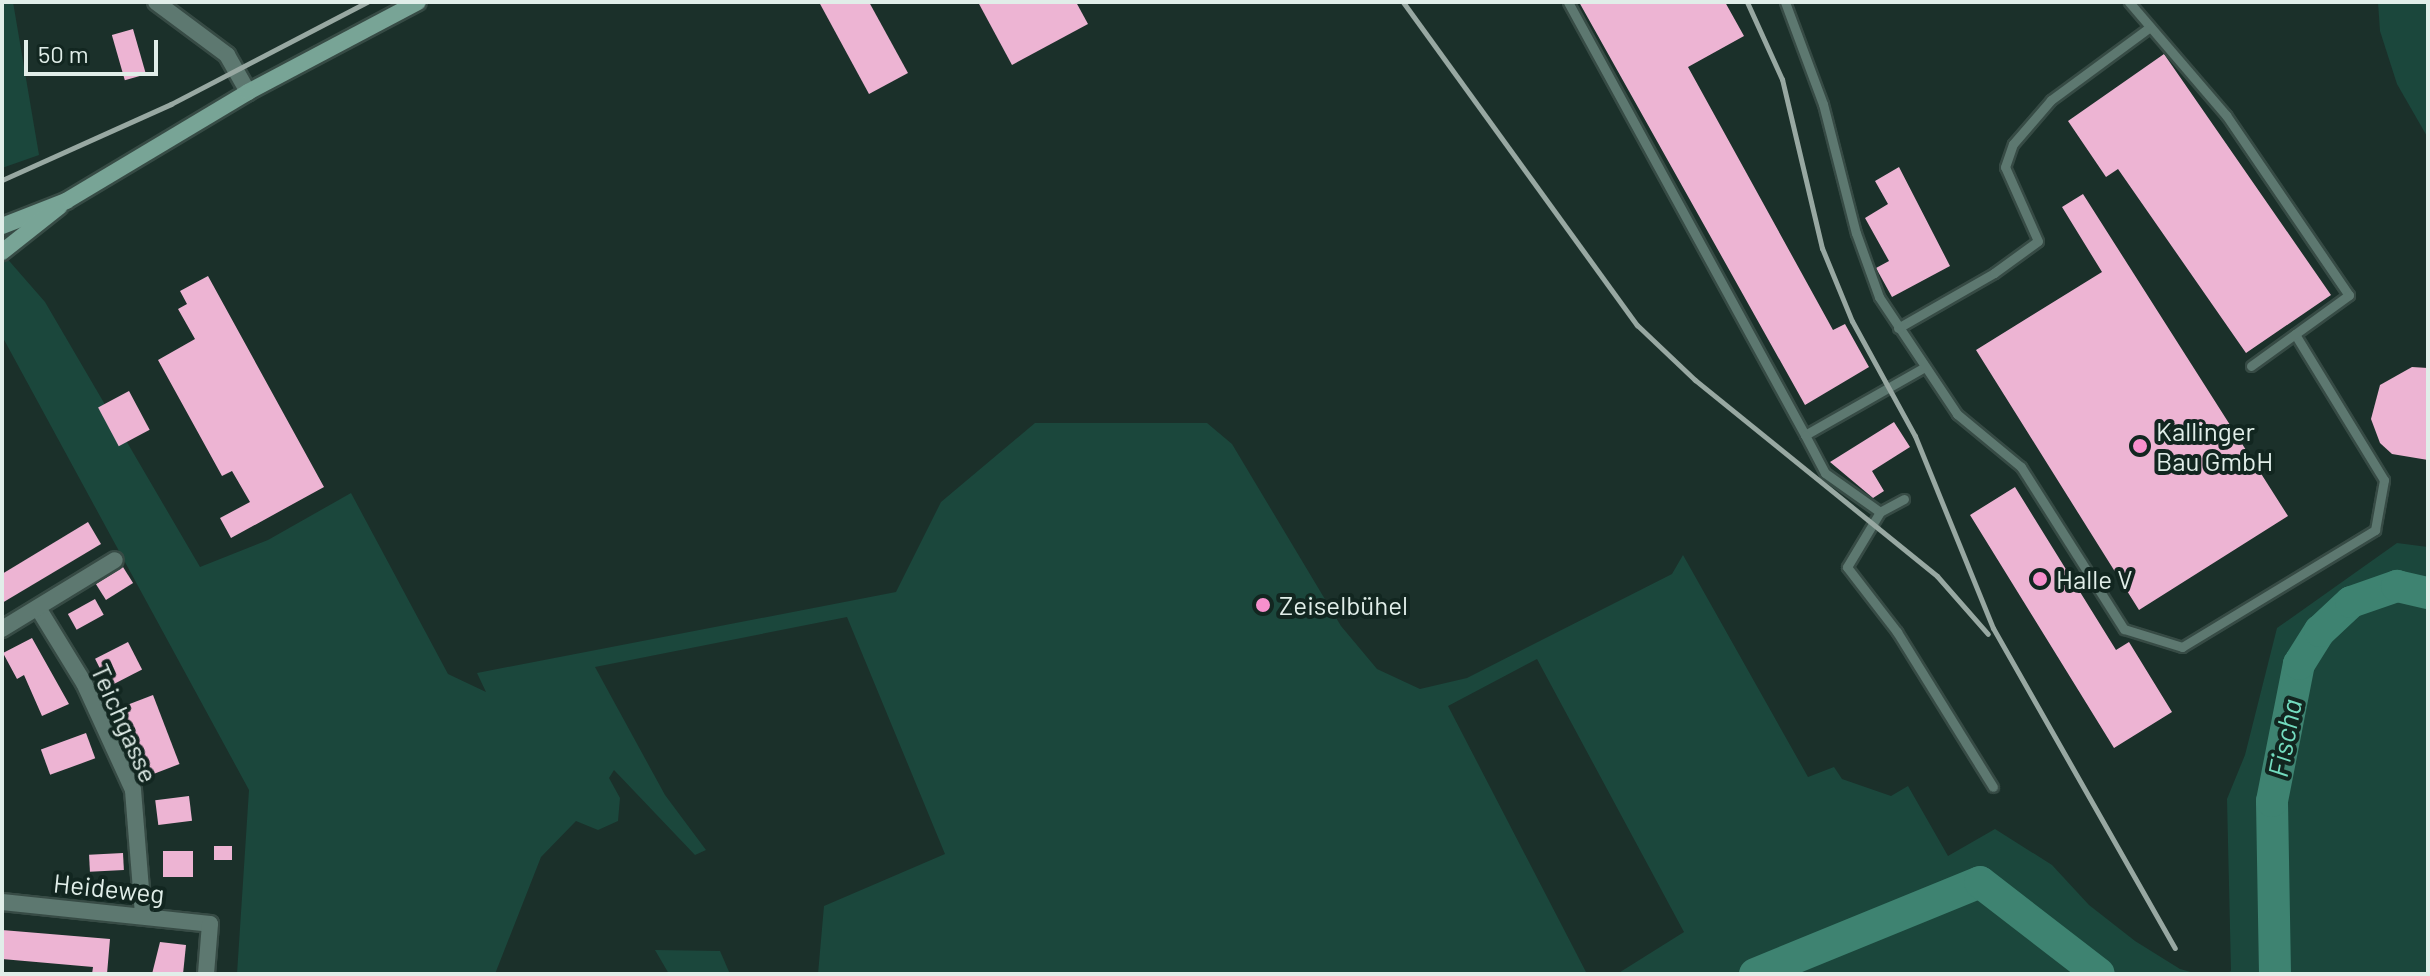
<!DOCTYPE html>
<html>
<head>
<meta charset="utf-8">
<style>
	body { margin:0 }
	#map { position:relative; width:2430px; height:976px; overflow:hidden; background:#1b302a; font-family:Barlow,sans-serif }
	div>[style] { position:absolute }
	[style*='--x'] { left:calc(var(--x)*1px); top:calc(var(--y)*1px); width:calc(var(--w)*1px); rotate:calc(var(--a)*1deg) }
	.green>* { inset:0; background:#1b473c }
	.river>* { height:32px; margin:-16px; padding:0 16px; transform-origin:16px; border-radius:16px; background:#3e8371 }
	.building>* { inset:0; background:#edb4d3; transform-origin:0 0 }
	.roads { filter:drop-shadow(2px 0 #374b45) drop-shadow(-2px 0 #374b45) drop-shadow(0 2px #374b45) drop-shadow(0 -2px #374b45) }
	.service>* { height:9px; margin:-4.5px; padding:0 4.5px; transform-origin:4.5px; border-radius:4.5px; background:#5d7870 }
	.minor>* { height:16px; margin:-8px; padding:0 8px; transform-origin:8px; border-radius:8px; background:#5d7870 }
	.secondary>* { height:16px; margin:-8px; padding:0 8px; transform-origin:8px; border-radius:8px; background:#78a496 }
	.rail>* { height:5px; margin:-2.5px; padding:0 2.5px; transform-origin:2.5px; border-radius:2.5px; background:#98a8a2 }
	.dots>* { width:22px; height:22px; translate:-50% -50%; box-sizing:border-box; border:4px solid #122620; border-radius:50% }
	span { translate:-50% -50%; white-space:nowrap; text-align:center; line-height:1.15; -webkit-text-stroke:8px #122620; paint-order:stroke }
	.poi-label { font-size:26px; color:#e1eee9 }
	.left { translate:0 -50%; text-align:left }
	.street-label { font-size:26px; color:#e1eee9 }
	.water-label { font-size:28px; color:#73dcbf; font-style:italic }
	.frame { position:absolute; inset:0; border:4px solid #e1eee9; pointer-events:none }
	.scale { position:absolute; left:24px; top:40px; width:134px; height:36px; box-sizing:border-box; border:4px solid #e1eee9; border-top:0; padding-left:10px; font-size:24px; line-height:28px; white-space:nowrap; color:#e1eee9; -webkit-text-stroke:6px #122620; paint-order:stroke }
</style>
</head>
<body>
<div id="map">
	<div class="green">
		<div style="clip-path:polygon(2px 2px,13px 2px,39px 155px,2px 168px)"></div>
		<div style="clip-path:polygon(2378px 2px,2428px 2px,2428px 138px,2397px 84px,2380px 31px)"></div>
		<div style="clip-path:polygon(4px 255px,45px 302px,200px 567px,268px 540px,351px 493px,448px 674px,486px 692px,477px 673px,896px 592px,941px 502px,1035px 423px,1207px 423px,1232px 444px,1341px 626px,1377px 669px,1420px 689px,1467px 678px,1672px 574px,1683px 555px,1808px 777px,1834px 767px,1842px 779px,1891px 796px,1908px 786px,1948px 856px,1995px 829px,2052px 865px,2089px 905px,2135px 941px,2180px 969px,2198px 974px,1617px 974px,1684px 932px,1537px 659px,1448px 706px,1587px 974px,818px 974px,824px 906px,945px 854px,847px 617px,595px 667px,665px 795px,706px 850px,695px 855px,614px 770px,609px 778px,620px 798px,618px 821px,598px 830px,576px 821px,541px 857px,495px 974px,237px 974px,249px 790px,2px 336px)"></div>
		<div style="clip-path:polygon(2397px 543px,2428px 547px,2428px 974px,2226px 974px,2231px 971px,2227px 799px,2245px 755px,2277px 628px)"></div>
		<div style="clip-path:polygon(655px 950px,720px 951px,730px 974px,669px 974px)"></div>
	</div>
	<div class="river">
		<div style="--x:1755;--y:974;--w:243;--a:-22.2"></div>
		<div style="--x:1980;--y:882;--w:150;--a:37.7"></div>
		<div style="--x:2275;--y:974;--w:173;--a:-91"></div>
		<div style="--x:2272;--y:801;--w:140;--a:-78.9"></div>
		<div style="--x:2299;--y:664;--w:39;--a:-58"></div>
		<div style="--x:2320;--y:631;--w:42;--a:-43.1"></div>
		<div style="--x:2351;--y:602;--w:49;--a:-19.2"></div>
		<div style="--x:2397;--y:586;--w:32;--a:13"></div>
	</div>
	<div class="building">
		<div style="clip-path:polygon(819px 2px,869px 2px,908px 73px,869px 94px)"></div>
		<div style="clip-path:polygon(978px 2px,1076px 2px,1088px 24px,1012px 65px)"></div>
		<div style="clip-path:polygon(1579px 2px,1725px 2px,1744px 36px,1688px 67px,1833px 330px,1845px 324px,1869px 367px,1805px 405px)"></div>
		<div style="left:133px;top:29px;width:47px;height:22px;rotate:74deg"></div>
		<div style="clip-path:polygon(2164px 54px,2331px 295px,2246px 353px,2118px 169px,2106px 177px,2068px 121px)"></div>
		<div style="clip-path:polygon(1899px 167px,1950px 266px,1892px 297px,1876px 268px,1889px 261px,1865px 218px,1888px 204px,1875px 181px)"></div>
		<div style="clip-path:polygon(2083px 194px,2288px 516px,2139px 610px,1976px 350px,2102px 272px,2062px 207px)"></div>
		<div style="clip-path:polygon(208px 276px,324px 487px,231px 538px,220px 518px,250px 502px,232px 471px,222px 476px,158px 360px,195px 339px,178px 309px,187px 304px,180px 291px)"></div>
		<div style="clip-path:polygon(2412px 367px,2428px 368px,2428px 460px,2392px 454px,2380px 443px,2371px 419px,2380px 385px)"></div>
		<div style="left:129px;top:391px;width:44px;height:35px;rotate:62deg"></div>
		<div style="clip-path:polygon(1894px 422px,1910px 447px,1872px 471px,1884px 491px,1873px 498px,1830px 462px)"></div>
		<div style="clip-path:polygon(2015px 487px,2116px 650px,2129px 642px,2172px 712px,2114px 748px,1970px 515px)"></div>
		<div style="clip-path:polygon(88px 522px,101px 544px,2px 603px,2px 574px)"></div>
		<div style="left:123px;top:567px;width:19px;height:32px;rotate:58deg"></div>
		<div style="left:95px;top:599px;width:18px;height:31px;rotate:61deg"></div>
		<div style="clip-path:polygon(32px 638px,69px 704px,42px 716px,24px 675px,17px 679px,3px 653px)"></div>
		<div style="left:128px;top:642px;width:31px;height:37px;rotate:63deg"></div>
		<div style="left:153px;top:695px;width:74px;height:39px;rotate:69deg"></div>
		<div style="left:86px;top:733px;width:27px;height:48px;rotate:70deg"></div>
		<div style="left:189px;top:796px;width:25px;height:34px;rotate:83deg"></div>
		<div style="left:214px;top:846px;width:18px;height:14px"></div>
		<div style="left:163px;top:851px;width:30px;height:26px"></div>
		<div style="left:123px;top:853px;width:17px;height:34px;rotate:87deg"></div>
		<div style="clip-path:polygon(2px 930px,110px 939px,107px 974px,92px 974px,93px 967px,2px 959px)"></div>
		<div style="clip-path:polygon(160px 942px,186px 945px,183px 974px,152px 974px)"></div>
	</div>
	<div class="roads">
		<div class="service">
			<div style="--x:1568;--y:2;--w:494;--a:61.3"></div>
			<div style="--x:1805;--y:435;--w:136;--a:-29.6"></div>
			<div style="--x:1785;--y:2;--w:109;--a:69.6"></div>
			<div style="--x:1823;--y:104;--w:133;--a:75.7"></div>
			<div style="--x:1856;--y:233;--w:68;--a:70.2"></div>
			<div style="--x:1879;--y:297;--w:141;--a:56.3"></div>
			<div style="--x:1957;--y:414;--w:83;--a:39.6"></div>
			<div style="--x:2021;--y:467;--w:192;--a:57.6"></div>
			<div style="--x:2124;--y:629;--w:61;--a:17.2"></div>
			<div style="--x:2182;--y:647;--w:226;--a:-31.2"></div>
			<div style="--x:2375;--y:530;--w:51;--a:-79.8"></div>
			<div style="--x:2384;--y:480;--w:171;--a:-121.4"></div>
			<div style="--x:2129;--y:2;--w:149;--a:49.4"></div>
			<div style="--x:2226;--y:115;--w:218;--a:55.7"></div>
			<div style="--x:2349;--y:295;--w:121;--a:144.1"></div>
			<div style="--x:1898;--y:328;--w:111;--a:-29.8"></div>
			<div style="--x:1994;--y:273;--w:54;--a:-36"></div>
			<div style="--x:2038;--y:241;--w:81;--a:-114"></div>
			<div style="--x:2005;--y:167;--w:24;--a:-71"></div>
			<div style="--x:2013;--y:144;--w:58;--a:-49.2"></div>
			<div style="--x:2051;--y:100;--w:123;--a:-36.4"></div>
			<div style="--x:1805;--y:435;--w:43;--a:62.2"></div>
			<div style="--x:1825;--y:473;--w:67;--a:35.3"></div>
			<div style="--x:1904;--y:499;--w:27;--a:152"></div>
			<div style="--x:1880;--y:512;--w:64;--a:121"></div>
			<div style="--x:1847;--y:567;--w:82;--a:52.4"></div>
			<div style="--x:1897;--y:632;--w:182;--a:58.2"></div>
		</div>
		<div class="minor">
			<div style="--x:156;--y:2;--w:89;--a:36.7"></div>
			<div style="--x:227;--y:55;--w:43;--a:60.4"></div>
			<div style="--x:38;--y:608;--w:88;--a:58.5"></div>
			<div style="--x:84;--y:683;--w:118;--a:65.4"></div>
			<div style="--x:133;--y:790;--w:125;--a:85.4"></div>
			<div style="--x:2;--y:629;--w:132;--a:-31.4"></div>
			<div style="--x:2;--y:902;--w:209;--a:6"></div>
			<div style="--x:210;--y:924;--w:50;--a:94.6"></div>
		</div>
		<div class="secondary">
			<div style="--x:2;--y:226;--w:69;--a:-21.3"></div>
			<div style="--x:66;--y:201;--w:212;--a:-30.9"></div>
			<div style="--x:248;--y:92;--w:192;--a:-27.9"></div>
			<div style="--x:2;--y:252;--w:73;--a:-38.3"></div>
		</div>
	</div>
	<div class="rail">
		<div style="--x:1403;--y:2;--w:399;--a:54.1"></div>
		<div style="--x:1637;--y:325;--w:80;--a:43.5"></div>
		<div style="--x:1695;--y:380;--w:311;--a:39"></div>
		<div style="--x:1937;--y:576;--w:77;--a:48.7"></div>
		<div style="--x:1747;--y:2;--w:85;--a:65.6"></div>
		<div style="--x:1782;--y:79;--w:174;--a:76.7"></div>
		<div style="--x:1822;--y:248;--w:79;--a:67.7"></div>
		<div style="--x:1852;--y:321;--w:131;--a:61.3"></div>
		<div style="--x:1915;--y:436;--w:207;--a:67.9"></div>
		<div style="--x:1993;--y:628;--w:368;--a:60.4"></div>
		<div style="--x:2;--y:180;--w:185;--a:-24.2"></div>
		<div style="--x:171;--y:104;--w:221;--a:-27.5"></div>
	</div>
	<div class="dots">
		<div style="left:2140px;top:446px;background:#f790cd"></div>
		<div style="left:2040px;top:579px;background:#f790cd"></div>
		<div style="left:1263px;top:605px;background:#f790cd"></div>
	</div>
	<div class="poi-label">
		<span class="left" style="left:2156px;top:446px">Kallinger<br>Bau GmbH</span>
		<span class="left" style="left:2056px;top:579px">Halle V</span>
		<span class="left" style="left:1279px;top:605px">Zeiselbühel</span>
	</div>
	<div class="street-label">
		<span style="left:125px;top:723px;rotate:66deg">Teichgasse</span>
		<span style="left:109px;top:888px;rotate:6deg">Heideweg</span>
	</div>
	<div class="water-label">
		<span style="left:2284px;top:738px;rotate:-79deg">Fischa</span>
	</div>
	<div class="frame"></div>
	<div class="scale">50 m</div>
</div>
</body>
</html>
